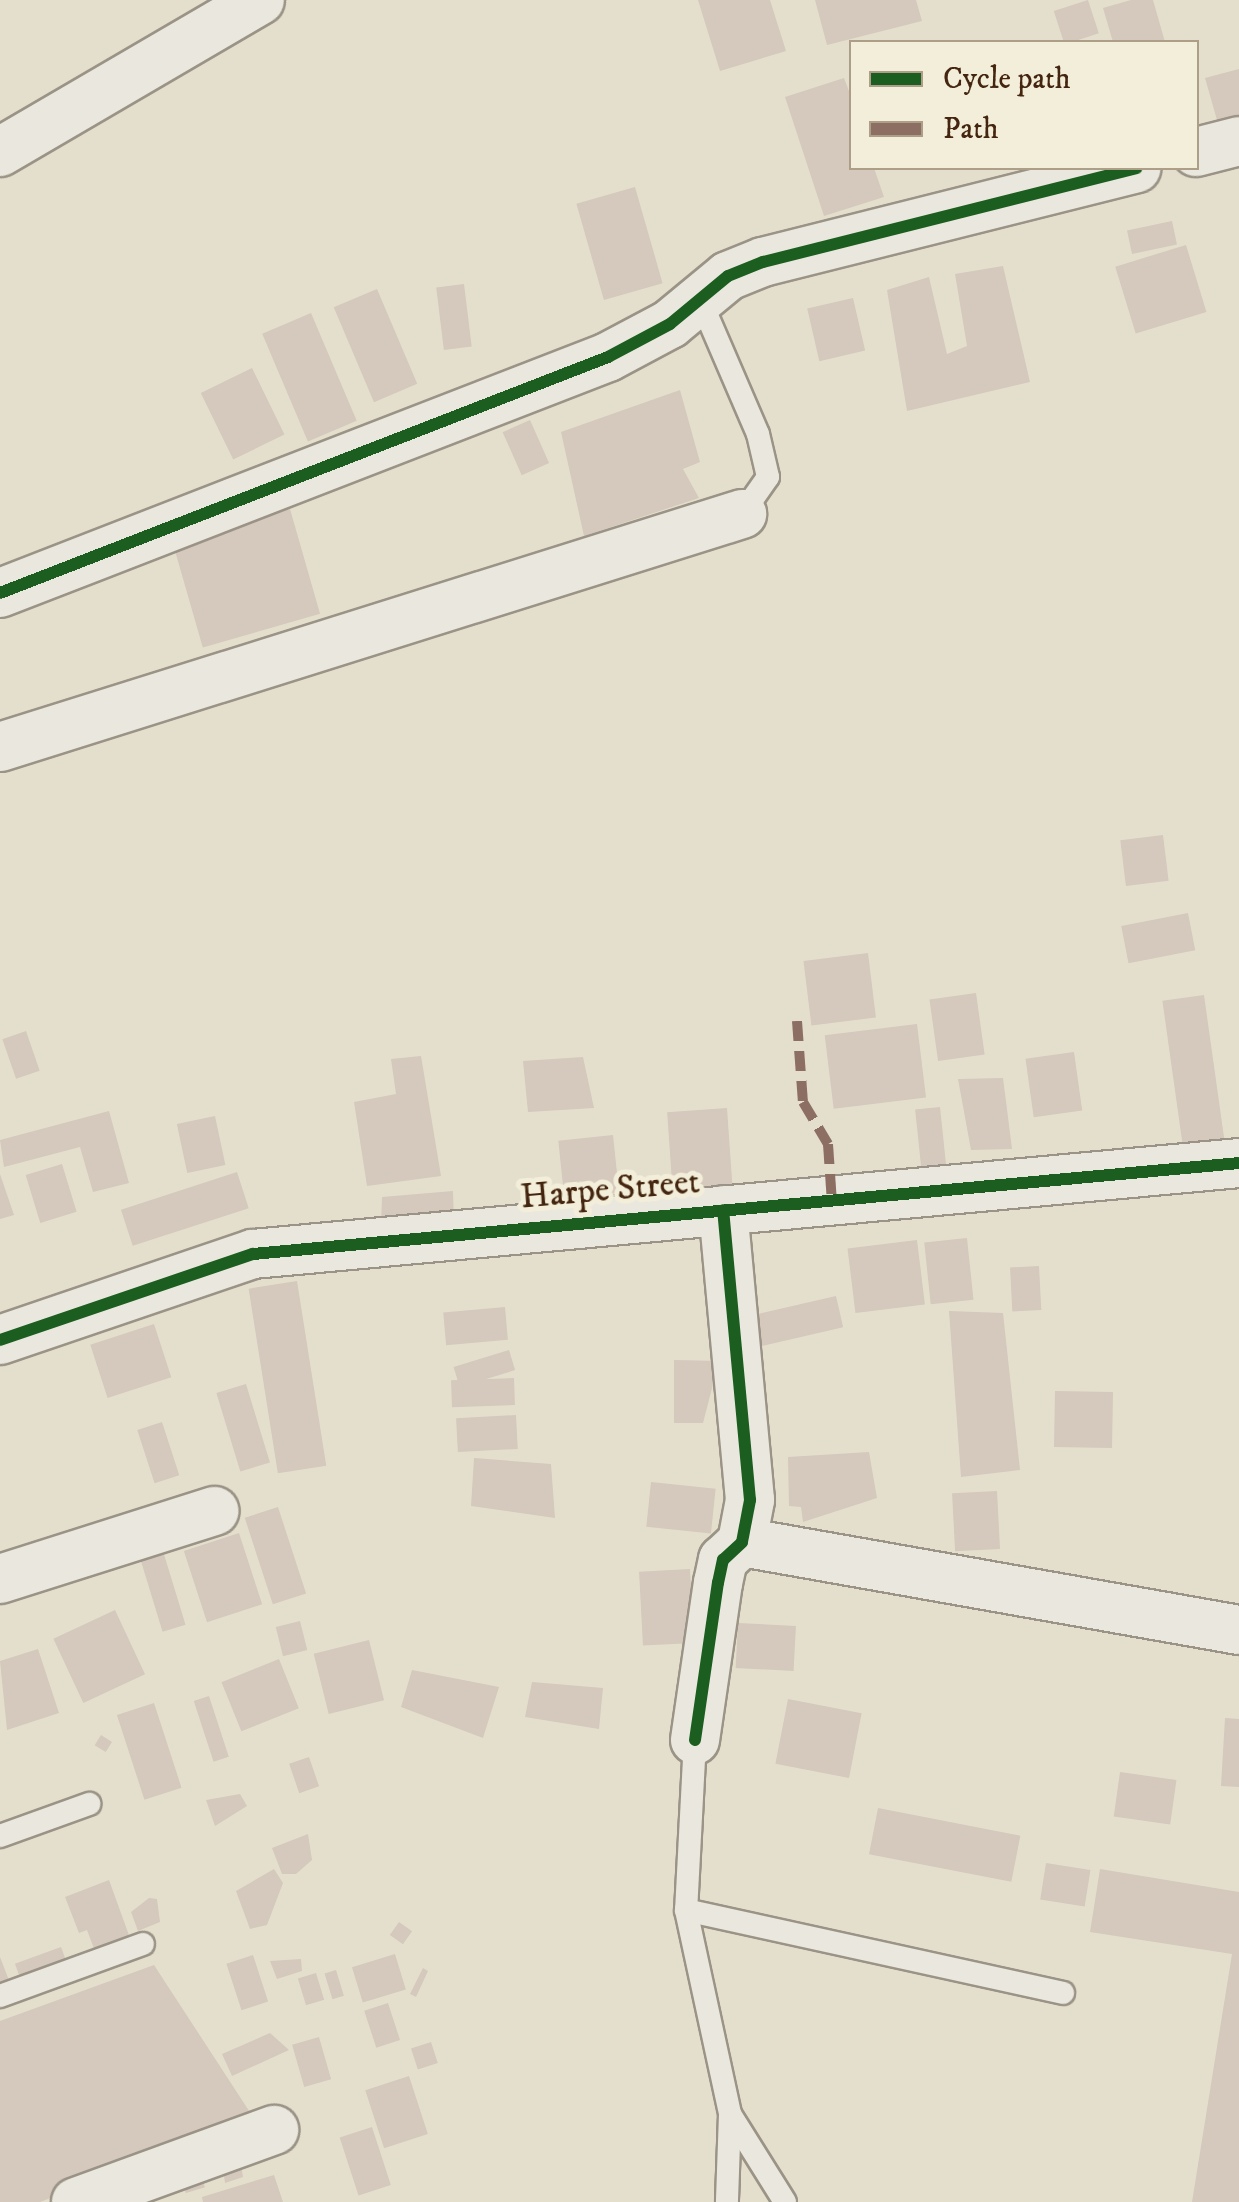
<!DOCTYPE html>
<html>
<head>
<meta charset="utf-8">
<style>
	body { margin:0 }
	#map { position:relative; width:1239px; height:2202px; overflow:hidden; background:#e4dfcd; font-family:"IM FELL DW Pica",serif }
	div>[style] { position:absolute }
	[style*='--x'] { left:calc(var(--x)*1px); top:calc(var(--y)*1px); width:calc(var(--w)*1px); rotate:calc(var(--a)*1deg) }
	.building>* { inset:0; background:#d5c8bc; transform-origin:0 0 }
	.roads { filter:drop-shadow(2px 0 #9a9386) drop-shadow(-2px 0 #9a9386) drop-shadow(0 2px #9a9386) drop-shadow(0 -2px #9a9386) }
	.service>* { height:22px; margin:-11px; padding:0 11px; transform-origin:11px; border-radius:11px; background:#eae8de }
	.minor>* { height:48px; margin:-24px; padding:0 24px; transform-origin:24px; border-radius:24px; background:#eae8de }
	.quiet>* { height:10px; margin-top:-5px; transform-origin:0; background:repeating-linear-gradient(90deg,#8d6e63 0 20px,transparent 0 30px) }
	.cycleway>* { height:12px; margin:-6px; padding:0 6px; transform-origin:6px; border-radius:6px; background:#1b5e20 }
	span { translate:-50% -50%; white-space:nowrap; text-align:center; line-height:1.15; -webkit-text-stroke:10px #f3eed9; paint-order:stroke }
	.street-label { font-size:35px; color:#44250f }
	.legend { position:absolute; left:849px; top:40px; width:350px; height:130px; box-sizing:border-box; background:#f3eed9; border:2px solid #ad9e88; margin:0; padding:12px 18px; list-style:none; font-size:30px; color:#44250f }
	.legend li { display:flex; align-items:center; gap:20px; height:50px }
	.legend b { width:50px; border:2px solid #ad9e88 }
</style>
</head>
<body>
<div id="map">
	<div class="building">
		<div style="clip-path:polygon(698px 0,770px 0,786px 51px,720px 71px)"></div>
		<div style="clip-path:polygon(815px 0,916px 0,922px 21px,827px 45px)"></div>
		<div style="left:1088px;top:0;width:35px;height:36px;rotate:72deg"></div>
		<div style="clip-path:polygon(1131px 0,1153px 0,1165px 42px,1113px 42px,1103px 8px)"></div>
		<div style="clip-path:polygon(1239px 69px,1239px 122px,1219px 127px,1205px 78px)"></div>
		<div style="clip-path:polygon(844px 78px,852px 99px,852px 168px,874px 168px,884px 197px,824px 216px,785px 97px)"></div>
		<div style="left:635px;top:187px;width:100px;height:61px;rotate:74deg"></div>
		<div style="left:1172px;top:221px;width:24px;height:46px;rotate:78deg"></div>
		<div style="left:1186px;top:245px;width:70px;height:74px;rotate:73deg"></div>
		<div style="clip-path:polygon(1003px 266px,1030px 382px,907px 411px,887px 290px,929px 277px,947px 354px,967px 346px,955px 274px)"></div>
		<div style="left:464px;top:284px;width:63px;height:28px;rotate:83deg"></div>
		<div style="left:377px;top:289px;width:103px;height:47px;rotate:67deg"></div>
		<div style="left:853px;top:298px;width:54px;height:47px;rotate:77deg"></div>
		<div style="left:311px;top:313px;width:117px;height:53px;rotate:67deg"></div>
		<div style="left:252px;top:368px;width:74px;height:57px;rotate:64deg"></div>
		<div style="clip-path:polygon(680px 390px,700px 462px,683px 469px,699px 498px,584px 536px,561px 432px)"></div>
		<div style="left:530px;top:420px;width:47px;height:30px;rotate:66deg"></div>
		<div style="left:290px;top:509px;width:109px;height:122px;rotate:74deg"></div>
		<div style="left:1163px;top:835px;width:46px;height:43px;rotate:83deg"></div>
		<div style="left:1188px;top:913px;width:38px;height:68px;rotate:79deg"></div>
		<div style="left:868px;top:953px;width:65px;height:65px;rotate:83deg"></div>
		<div style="left:976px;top:993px;width:62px;height:47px;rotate:82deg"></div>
		<div style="left:1204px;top:995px;width:149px;height:42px;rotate:82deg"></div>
		<div style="left:917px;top:1024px;width:74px;height:93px;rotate:83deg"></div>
		<div style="left:26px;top:1031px;width:42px;height:25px;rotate:71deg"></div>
		<div style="left:1074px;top:1052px;width:59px;height:49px;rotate:82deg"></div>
		<div style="clip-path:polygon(421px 1056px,441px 1176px,367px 1186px,354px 1102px,396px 1094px,391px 1059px)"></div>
		<div style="clip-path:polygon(583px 1057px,594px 1108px,528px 1112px,523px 1061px)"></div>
		<div style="clip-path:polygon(1003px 1078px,1012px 1149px,971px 1150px,958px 1079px)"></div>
		<div style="left:940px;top:1107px;width:65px;height:25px;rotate:84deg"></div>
		<div style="left:727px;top:1108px;width:85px;height:60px;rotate:86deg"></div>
		<div style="clip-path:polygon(109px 1111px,129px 1183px,93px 1192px,80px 1147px,4px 1167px,0 1140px)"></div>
		<div style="left:215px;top:1116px;width:50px;height:39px;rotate:78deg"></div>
		<div style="left:613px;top:1135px;width:59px;height:55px;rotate:84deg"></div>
		<div style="left:62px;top:1164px;width:50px;height:38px;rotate:73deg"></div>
		<div style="left:237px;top:1172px;width:38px;height:122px;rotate:72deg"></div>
		<div style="clip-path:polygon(0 1174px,14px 1215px,0 1219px)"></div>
		<div style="clip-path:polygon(453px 1191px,454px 1224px,381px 1226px,382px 1197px)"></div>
		<div style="left:967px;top:1238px;width:62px;height:43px;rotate:84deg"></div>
		<div style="left:917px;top:1240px;width:65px;height:70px;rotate:83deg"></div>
		<div style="left:1039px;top:1266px;width:44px;height:29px;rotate:87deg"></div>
		<div style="left:297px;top:1281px;width:187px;height:49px;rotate:81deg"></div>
		<div style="left:836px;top:1296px;width:32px;height:84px;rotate:77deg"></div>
		<div style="left:505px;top:1307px;width:33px;height:62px;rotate:85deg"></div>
		<div style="clip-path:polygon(949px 1311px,1003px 1313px,1020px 1470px,961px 1477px)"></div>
		<div style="left:154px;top:1324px;width:56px;height:67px;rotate:72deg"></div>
		<div style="left:509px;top:1350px;width:21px;height:58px;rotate:73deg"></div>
		<div style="clip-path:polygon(674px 1360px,719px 1361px,703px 1423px,674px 1423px)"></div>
		<div style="left:514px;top:1378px;width:27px;height:63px;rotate:88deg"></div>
		<div style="left:246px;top:1384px;width:82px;height:31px;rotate:73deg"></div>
		<div style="left:1113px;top:1392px;width:56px;height:58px;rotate:91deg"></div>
		<div style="left:516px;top:1415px;width:34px;height:60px;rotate:87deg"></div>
		<div style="left:162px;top:1422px;width:56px;height:26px;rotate:72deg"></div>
		<div style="clip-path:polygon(869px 1452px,877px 1498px,803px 1522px,801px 1507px,789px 1506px,788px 1457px)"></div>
		<div style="clip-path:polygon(474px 1458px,551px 1464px,555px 1518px,471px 1506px)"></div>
		<div style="left:651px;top:1482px;width:65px;height:45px;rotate:6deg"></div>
		<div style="left:997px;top:1491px;width:58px;height:45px;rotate:87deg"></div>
		<div style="left:278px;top:1507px;width:91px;height:35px;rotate:72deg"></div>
		<div style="left:239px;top:1533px;width:75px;height:58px;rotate:72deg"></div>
		<div style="left:163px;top:1551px;width:77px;height:24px;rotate:73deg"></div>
		<div style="left:690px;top:1569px;width:74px;height:51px;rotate:87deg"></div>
		<div style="left:115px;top:1610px;width:71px;height:68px;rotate:65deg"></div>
		<div style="left:300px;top:1621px;width:30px;height:25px;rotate:76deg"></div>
		<div style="left:738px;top:1623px;width:58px;height:45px;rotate:3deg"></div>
		<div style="left:369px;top:1640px;width:62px;height:57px;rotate:76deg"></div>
		<div style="clip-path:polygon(38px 1649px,59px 1713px,7px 1730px,0 1661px)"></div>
		<div style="left:279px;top:1659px;width:53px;height:62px;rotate:68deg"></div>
		<div style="clip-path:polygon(412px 1670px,499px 1687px,483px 1738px,401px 1707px)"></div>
		<div style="clip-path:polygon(532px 1682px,603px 1688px,599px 1729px,525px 1717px)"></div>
		<div style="left:209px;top:1696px;width:64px;height:16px;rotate:72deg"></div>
		<div style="left:788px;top:1699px;width:75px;height:66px;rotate:11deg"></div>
		<div style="left:154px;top:1703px;width:89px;height:39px;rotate:72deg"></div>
		<div style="clip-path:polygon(1225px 1718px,1239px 1719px,1239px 1787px,1221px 1786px)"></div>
		<div style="left:101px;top:1735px;width:13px;height:12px;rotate:32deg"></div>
		<div style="left:309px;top:1757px;width:31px;height:21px;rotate:71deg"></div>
		<div style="left:1120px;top:1772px;width:57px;height:45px;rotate:8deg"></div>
		<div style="clip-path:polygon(240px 1794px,247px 1806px,215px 1826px,206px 1800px)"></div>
		<div style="left:878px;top:1808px;width:145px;height:47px;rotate:11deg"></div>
		<div style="clip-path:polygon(308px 1834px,312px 1860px,296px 1874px,282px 1874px,272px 1848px)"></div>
		<div style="left:1046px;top:1863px;width:45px;height:37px;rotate:9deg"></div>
		<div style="clip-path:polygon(274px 1869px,283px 1883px,267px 1925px,250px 1929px,236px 1891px)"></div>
		<div style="clip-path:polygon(1100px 1869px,1239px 1892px,1239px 2202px,1192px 2202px,1232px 1954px,1090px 1932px)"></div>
		<div style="clip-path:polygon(109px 1880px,130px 1938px,95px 1951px,87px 1930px,79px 1933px,65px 1897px)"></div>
		<div style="clip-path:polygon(149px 1898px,157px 1899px,160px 1922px,138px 1931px,131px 1912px)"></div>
		<div style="left:399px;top:1922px;width:16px;height:16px;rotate:35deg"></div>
		<div style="left:61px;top:1947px;width:15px;height:49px;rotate:70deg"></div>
		<div style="left:395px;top:1954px;width:37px;height:45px;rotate:73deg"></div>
		<div style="left:253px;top:1955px;width:49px;height:28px;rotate:72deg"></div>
		<div style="clip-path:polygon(0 1957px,10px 1983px,0 1987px)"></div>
		<div style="clip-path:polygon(301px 1959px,302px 1971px,277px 1979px,270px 1961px)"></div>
		<div style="clip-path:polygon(154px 1965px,255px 2120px,40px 2202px,0 2202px,0 2021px)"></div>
		<div style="clip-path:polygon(423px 1968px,428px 1971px,416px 1997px,410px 1994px)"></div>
		<div style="left:336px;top:1970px;width:27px;height:12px;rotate:73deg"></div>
		<div style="left:316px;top:1973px;width:28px;height:19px;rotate:73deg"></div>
		<div style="left:388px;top:2003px;width:39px;height:25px;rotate:72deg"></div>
		<div style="clip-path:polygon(270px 2033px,289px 2050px,232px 2076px,222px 2054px)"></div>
		<div style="left:319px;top:2037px;width:44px;height:28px;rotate:74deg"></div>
		<div style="left:431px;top:2042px;width:22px;height:21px;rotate:72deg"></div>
		<div style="left:409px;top:2076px;width:61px;height:46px;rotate:72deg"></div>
		<div style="left:372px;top:2127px;width:61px;height:34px;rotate:72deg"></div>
		<div style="clip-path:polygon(240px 2158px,243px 2177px,225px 2183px,222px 2161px)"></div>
		<div style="left:200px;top:2171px;width:17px;height:20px;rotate:73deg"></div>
		<div style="clip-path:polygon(274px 2175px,283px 2202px,203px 2202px,202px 2197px)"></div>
	</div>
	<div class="roads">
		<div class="service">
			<div style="--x:699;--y:297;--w:149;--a:66.7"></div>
			<div style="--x:758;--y:434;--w:44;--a:76.9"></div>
			<div style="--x:768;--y:477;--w:45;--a:125.1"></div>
			<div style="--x:695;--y:1740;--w:170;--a:93"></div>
			<div style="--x:686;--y:1910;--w:386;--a:12.4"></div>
			<div style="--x:0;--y:1836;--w:95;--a:-19.8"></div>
			<div style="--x:686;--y:1910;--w:209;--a:77.8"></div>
			<div style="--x:730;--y:2114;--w:88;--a:92"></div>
			<div style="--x:0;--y:1996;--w:152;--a:-20"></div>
			<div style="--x:730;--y:2114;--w:104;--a:58"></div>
		</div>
		<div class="minor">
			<div style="--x:0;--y:152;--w:301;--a:-30.3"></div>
			<div style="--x:1196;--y:152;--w:44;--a:-14.3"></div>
			<div style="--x:0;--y:593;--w:652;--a:-21.21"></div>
			<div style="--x:608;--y:357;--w:70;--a:-28"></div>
			<div style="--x:670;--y:324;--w:75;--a:-39.6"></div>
			<div style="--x:728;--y:276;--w:38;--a:-22"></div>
			<div style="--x:763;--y:262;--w:385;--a:-14.1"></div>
			<div style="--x:0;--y:747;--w:778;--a:-17.43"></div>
			<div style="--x:0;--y:1340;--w:267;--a:-18.8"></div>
			<div style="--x:253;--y:1254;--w:990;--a:-5.27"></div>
			<div style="--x:742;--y:1542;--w:505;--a:10.04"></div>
			<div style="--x:0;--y:1579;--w:225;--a:-17.6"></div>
			<div style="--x:695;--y:1740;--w:159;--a:-81.7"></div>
			<div style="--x:718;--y:1583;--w:24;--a:-78"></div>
			<div style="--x:723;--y:1560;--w:26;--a:-43"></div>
			<div style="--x:742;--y:1542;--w:43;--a:-79.2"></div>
			<div style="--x:750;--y:1500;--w:291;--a:-95.3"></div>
			<div style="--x:76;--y:2202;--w:211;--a:-20"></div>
		</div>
	</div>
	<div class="quiet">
		<div style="--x:797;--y:1021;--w:81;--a:85.8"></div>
		<div style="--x:803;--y:1102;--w:49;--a:59.2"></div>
		<div style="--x:828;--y:1144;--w:58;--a:86.1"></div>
	</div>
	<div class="cycleway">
		<div style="--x:0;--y:593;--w:652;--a:-21.21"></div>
		<div style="--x:608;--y:357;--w:70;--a:-28"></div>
		<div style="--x:670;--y:324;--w:75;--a:-39.6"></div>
		<div style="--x:728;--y:276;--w:38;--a:-22"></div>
		<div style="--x:763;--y:262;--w:385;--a:-14.1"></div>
		<div style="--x:0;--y:1340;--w:267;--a:-18.8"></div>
		<div style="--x:253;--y:1254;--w:990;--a:-5.27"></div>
		<div style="--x:695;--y:1740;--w:159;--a:-81.7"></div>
		<div style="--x:718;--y:1583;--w:24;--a:-78"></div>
		<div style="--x:723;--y:1560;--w:26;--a:-43"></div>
		<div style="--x:742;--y:1542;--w:43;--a:-79.2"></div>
		<div style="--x:750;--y:1500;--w:291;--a:-95.3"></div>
	</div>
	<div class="street-label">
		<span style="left:610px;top:1190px;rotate:-5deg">Harpe Street</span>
	</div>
	<ul class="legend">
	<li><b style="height:12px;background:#1b5e20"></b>Cycle path</li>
	<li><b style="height:12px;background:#8d6e63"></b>Path</li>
	</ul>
</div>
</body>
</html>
